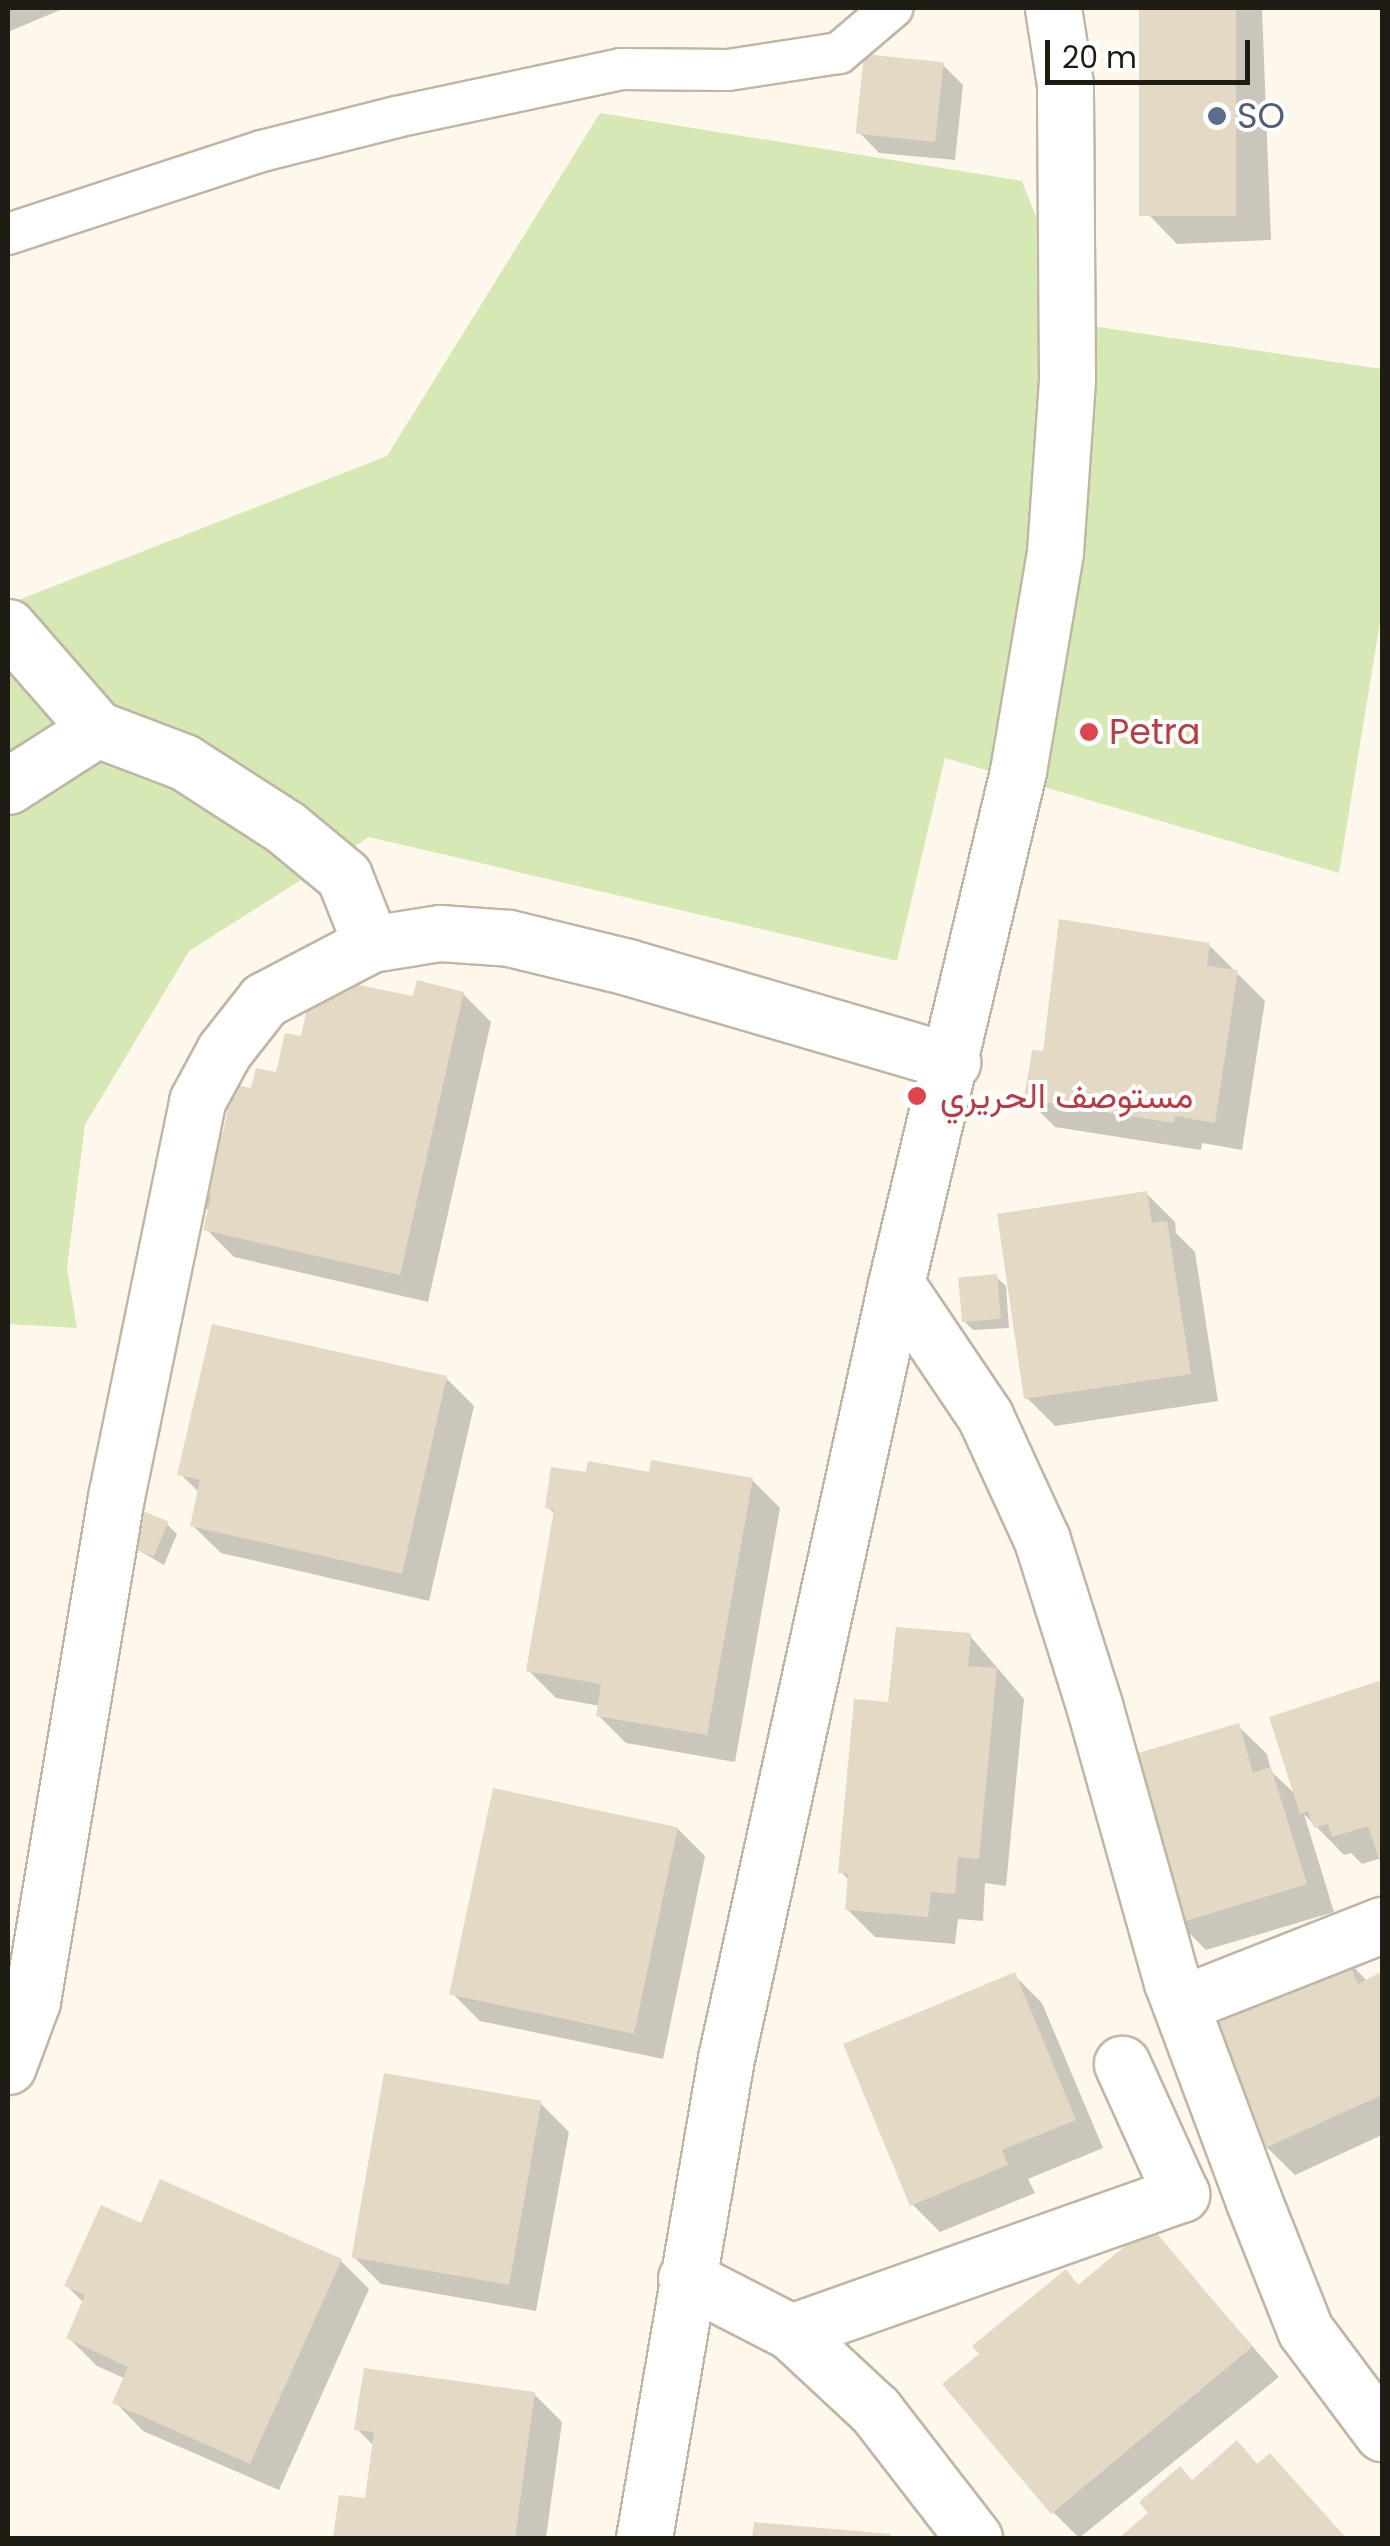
<!DOCTYPE html>
<html>
<head>
<meta charset="utf-8">
<style>
	body { margin:0 }
	#map { position:relative; width:1390px; height:2546px; overflow:hidden; background:#fef8ec; font-family:Poppins,Vazirmatn,sans-serif }
	div>[style] { position:absolute }
	[style*='--x'] { left:calc(var(--x)*1px); top:calc(var(--y)*1px); width:calc(var(--w)*1px); rotate:calc(var(--a)*1deg) }
	.green>* { inset:0; background:#d6e8b4 }
	.shadow>* { inset:0; background:#0003 }
	.building>* { inset:0; background:#e3d9c5; transform-origin:0 0 }
	.roads { filter:drop-shadow(2px 0 #c0b6a3) drop-shadow(-2px 0 #c0b6a3) drop-shadow(0 2px #c0b6a3) drop-shadow(0 -2px #c0b6a3) }
	.service>* { height:40px; margin:-20px; padding:0 20px; transform-origin:20px; border-radius:20px; background:#fff }
	.minor>* { height:55px; margin:-27.5px; padding:0 27.5px; transform-origin:27.5px; border-radius:27.5px; background:#fff }
	.primary>* { height:55px; margin:-27.5px; padding:0 27.5px; transform-origin:27.5px; border-radius:27.5px; background:#fff }
	.dots>* { width:28px; height:28px; translate:-50% -50%; box-sizing:border-box; border:5px solid #fff; border-radius:50% }
	span { translate:-50% -50%; white-space:nowrap; text-align:center; line-height:1.15; -webkit-text-stroke:8px #fff; paint-order:stroke }
	.service-label { font-size:35px; color:#4e5e75 }
	.left { translate:0 -50%; text-align:left }
	.health-label { font-size:35px; color:#be3a42 }
	.frame { position:absolute; inset:0; border:10px solid #1f1c14; pointer-events:none }
	.scale { position:absolute; left:1045px; top:40px; width:205px; height:45px; box-sizing:border-box; border:5px solid #1f1c14; border-top:0; padding-left:12px; font-size:30px; line-height:35px; white-space:nowrap; color:#1f1c14; -webkit-text-stroke:8px #fff; paint-order:stroke }
</style>
</head>
<body>
<div id="map">
	<div class="green">
		<div style="clip-path:polygon(600px 113px,1022px 181px,1078px 324px,1382px 369px,1382px 610px,1339px 873px,945px 758px,897px 961px,369px 837px,189px 951px,85px 1125px,67px 1268px,77px 1328px,8px 1324px,8px 604px,387px 456px)"></div>
	</div>
	<div class="shadow">
		<div style="clip-path:polygon(8px 8px,65px 8px,8px 32px)"></div>
		<div style="clip-path:polygon(1141px 8px,1262px 8px,1271px 240px,1177px 244px,1149px 215px)"></div>
		<div style="clip-path:polygon(943px 65px,963px 85px,955px 160px,879px 153px,860px 133px)"></div>
		<div style="clip-path:polygon(1209px 945px,1265px 1001px,1242px 1150px,1202px 1143px,1201px 1150px,1055px 1127px,1027px 1099px,1046px 1053px)"></div>
		<div style="clip-path:polygon(463px 994px,491px 1022px,428px 1302px,234px 1257px,206px 1229px,210px 1212px,190px 1192px,253px 1091px,278px 1075px,303px 1039px,415px 999px)"></div>
		<div style="clip-path:polygon(1147px 1194px,1175px 1222px,1176px 1233px,1195px 1252px,1218px 1401px,1055px 1426px,1027px 1398px)"></div>
		<div style="clip-path:polygon(996px 1277px,1006px 1286px,1009px 1328px,973px 1330px,963px 1320px)"></div>
		<div style="clip-path:polygon(446px 1378px,474px 1406px,429px 1601px,221px 1553px,192px 1525px,200px 1493px,180px 1474px)"></div>
		<div style="clip-path:polygon(588px 1475px,752px 1480px,780px 1508px,735px 1762px,626px 1743px,598px 1715px,600px 1706px,556px 1698px,528px 1670px,556px 1515px,547px 1507px)"></div>
		<div style="clip-path:polygon(167px 1524px,177px 1534px,164px 1565px,128px 1544px)"></div>
		<div style="clip-path:polygon(970px 1636px,1024px 1699px,1006px 1886px,985px 1883px,983px 1921px,958px 1919px,955px 1944px,875px 1937px,847px 1909px,850px 1881px,841px 1872px,890px 1705px)"></div>
		<div style="clip-path:polygon(1382px 1683px,1382px 1864px,1381px 1858px,1362px 1864px,1351px 1853px,1344px 1855px,1304px 1814px,1334px 1912px,1206px 1950px,1178px 1922px,1238px 1726px,1267px 1754px,1271px 1771px,1297px 1796px,1272px 1719px)"></div>
		<div style="clip-path:polygon(677px 1828px,705px 1856px,663px 2059px,480px 2021px,452px 1993px)"></div>
		<div style="clip-path:polygon(1346px 1959px,1368px 1982px,1379px 1976px,1382px 1980px,1382px 2135px,1295px 2175px,1249px 2130px,1208px 2039px)"></div>
		<div style="clip-path:polygon(1014px 1975px,1042px 2003px,1103px 2148px,1028px 2179px,1035px 2193px,940px 2232px,912px 2204px)"></div>
		<div style="clip-path:polygon(541px 2104px,569px 2132px,536px 2311px,381px 2284px,353px 2256px)"></div>
		<div style="clip-path:polygon(143px 2226px,341px 2261px,369px 2289px,279px 2490px,143px 2431px,115px 2402px,126px 2379px,97px 2366px,69px 2338px,84px 2303px,67px 2286px)"></div>
		<div style="clip-path:polygon(1150px 2228px,1279px 2377px,1079px 2538px,1053px 2512px,1066px 2273px,1080px 2287px)"></div>
		<div style="clip-path:polygon(534px 2394px,562px 2422px,546px 2538px,336px 2538px,341px 2498px,367px 2501px,375px 2447px,357px 2429px)"></div>
		<div style="clip-path:polygon(1237px 2444px,1259px 2466px,1270px 2456px,1346px 2538px,1123px 2538px)"></div>
		<div style="clip-path:polygon(756px 2525px,890px 2537px,891px 2538px,755px 2538px)"></div>
	</div>
	<div class="building">
		<div style="left:1139px;top:8px;width:97px;height:208px"></div>
		<div style="left:864px;top:54px;width:80px;height:80px;rotate:6deg"></div>
		<div style="clip-path:polygon(1059px 919px,1210px 943px,1207px 966px,1238px 970px,1215px 1123px,1175px 1116px,1174px 1123px,1024px 1099px,1032px 1050px,1043px 1051px)"></div>
		<div style="clip-path:polygon(417px 980px,464px 992px,400px 1275px,203px 1230px,211px 1197px,187px 1192px,201px 1128px,223px 1132px,233px 1084px,251px 1088px,256px 1068px,276px 1072px,285px 1033px,301px 1036px,310px 996px,349px 983px,413px 996px)"></div>
		<div style="clip-path:polygon(1147px 1191px,1152px 1223px,1167px 1221px,1191px 1374px,1024px 1399px,997px 1214px)"></div>
		<div style="left:997px;top:1274px;width:45px;height:39px;rotate:85deg"></div>
		<div style="clip-path:polygon(212px 1324px,447px 1376px,402px 1574px,190px 1526px,200px 1480px,177px 1475px)"></div>
		<div style="clip-path:polygon(651px 1460px,753px 1478px,707px 1735px,596px 1716px,601px 1684px,526px 1671px,554px 1510px,545px 1508px,551px 1467px,586px 1472px,588px 1461px,649px 1472px)"></div>
		<div style="left:141px;top:1510px;width:30px;height:38px;rotate:23deg"></div>
		<div style="clip-path:polygon(896px 1627px,971px 1633px,968px 1666px,997px 1668px,979px 1859px,958px 1857px,955px 1894px,931px 1892px,928px 1917px,845px 1910px,848px 1874px,838px 1873px,854px 1699px,888px 1702px)"></div>
		<div style="clip-path:polygon(1382px 1680px,1382px 1869px,1368px 1826px,1332px 1837px,1328px 1824px,1314px 1828px,1308px 1811px,1300px 1814px,1269px 1717px)"></div>
		<div style="clip-path:polygon(1239px 1723px,1253px 1773px,1271px 1767px,1307px 1884px,1176px 1924px,1125px 1757px)"></div>
		<div style="left:493px;top:1788px;width:189px;height:211px;rotate:12deg"></div>
		<div style="clip-path:polygon(1346px 1956px,1358px 1984px,1379px 1973px,1382px 1981px,1382px 2095px,1265px 2148px,1204px 2004px)"></div>
		<div style="clip-path:polygon(1015px 1972px,1076px 2120px,1002px 2150px,1008px 2165px,910px 2206px,843px 2044px)"></div>
		<div style="left:384px;top:2073px;width:160px;height:187px;rotate:10deg"></div>
		<div style="clip-path:polygon(160px 2179px,342px 2259px,250px 2464px,112px 2403px,128px 2367px,66px 2338px,85px 2295px,64px 2286px,101px 2205px,141px 2223px)"></div>
		<div style="clip-path:polygon(1150px 2225px,1252px 2347px,1051px 2514px,942px 2384px,979px 2354px,972px 2346px,1066px 2269px,1078px 2285px)"></div>
		<div style="clip-path:polygon(364px 2368px,535px 2392px,515px 2538px,333px 2538px,339px 2495px,365px 2498px,374px 2432px,354px 2430px)"></div>
		<div style="clip-path:polygon(1237px 2440px,1257px 2464px,1270px 2453px,1346px 2538px,1119px 2538px,1148px 2513px,1139px 2502px,1180px 2466px,1192px 2480px)"></div>
		<div style="clip-path:polygon(754px 2522px,891px 2534px,891px 2538px,752px 2538px)"></div>
	</div>
	<div class="roads">
		<div class="service">
			<div style="--x:8;--y:234;--w:267;--a:-18.1"></div>
			<div style="--x:262;--y:151;--w:138;--a:-14.2"></div>
			<div style="--x:396;--y:117;--w:230;--a:-12"></div>
			<div style="--x:621;--y:69;--w:107;--a:0.5"></div>
			<div style="--x:728;--y:70;--w:112;--a:-8.7"></div>
			<div style="--x:839;--y:53;--w:70;--a:-40.3"></div>
		</div>
		<div class="minor">
			<div style="--x:8;--y:627;--w:135;--a:48.9"></div>
			<div style="--x:97;--y:729;--w:93;--a:20.8"></div>
			<div style="--x:184;--y:762;--w:120;--a:32.8"></div>
			<div style="--x:285;--y:827;--w:77;--a:39.7"></div>
			<div style="--x:344;--y:876;--w:73;--a:68.3"></div>
			<div style="--x:8;--y:786;--w:106;--a:-32.6"></div>
			<div style="--x:896;--y:1284;--w:159;--a:56"></div>
			<div style="--x:985;--y:1416;--w:136;--a:65.3"></div>
			<div style="--x:1042;--y:1540;--w:173;--a:72.5"></div>
			<div style="--x:1094;--y:1705;--w:288;--a:74.3"></div>
			<div style="--x:1172;--y:1982;--w:232;--a:69.5"></div>
			<div style="--x:1253;--y:2199;--w:141;--a:68.3"></div>
			<div style="--x:1305;--y:2330;--w:129;--a:53.2"></div>
			<div style="--x:1181;--y:2004;--w:216;--a:-21.5"></div>
			<div style="--x:8;--y:2066;--w:69;--a:-69.7"></div>
			<div style="--x:32;--y:2001;--w:511;--a:-80.54"></div>
			<div style="--x:116;--y:1497;--w:404;--a:-78.4"></div>
			<div style="--x:197;--y:1101;--w:57;--a:-61.6"></div>
			<div style="--x:224;--y:1051;--w:65;--a:-51.9"></div>
			<div style="--x:264;--y:1000;--w:121;--a:-27.6"></div>
			<div style="--x:371;--y:944;--w:70;--a:-9.1"></div>
			<div style="--x:440;--y:933;--w:69;--a:4.1"></div>
			<div style="--x:509;--y:938;--w:122;--a:13.7"></div>
			<div style="--x:628;--y:967;--w:338;--a:16.3"></div>
			<div style="--x:686;--y:2278;--w:118;--a:27.2"></div>
			<div style="--x:791;--y:2332;--w:115;--a:42.9"></div>
			<div style="--x:875;--y:2410;--w:162;--a:52.3"></div>
			<div style="--x:791;--y:2332;--w:414;--a:-19.5"></div>
			<div style="--x:1181;--y:2194;--w:143;--a:-114.4"></div>
		</div>
		<div class="primary">
			<div style="--x:644;--y:2538;--w:491;--a:-80.3"></div>
			<div style="--x:727;--y:2054;--w:788;--a:-77.62"></div>
			<div style="--x:896;--y:1284;--w:527;--a:-76.62"></div>
			<div style="--x:1018;--y:771;--w:222;--a:-80.4"></div>
			<div style="--x:1055;--y:552;--w:173;--a:-86"></div>
			<div style="--x:1067;--y:379;--w:295;--a:-90.4"></div>
			<div style="--x:1065;--y:84;--w:77;--a:-99"></div>
		</div>
	</div>
	<div class="dots">
		<div style="left:1217px;top:116px;background:#5c6f8a"></div>
		<div style="left:1089px;top:732px;background:#e0444e"></div>
		<div style="left:917px;top:1096px;background:#e0444e"></div>
	</div>
	<div class="service-label">
		<span class="left" style="left:1237px;top:116px">SO</span>
	</div>
	<div class="health-label">
		<span class="left" style="left:1109px;top:732px">Petra</span>
		<span class="left" style="left:940px;top:1096px">مستوصف الحريري</span>
	</div>
	<div class="frame"></div>
	<div class="scale">20 m</div>
</div>
</body>
</html>
